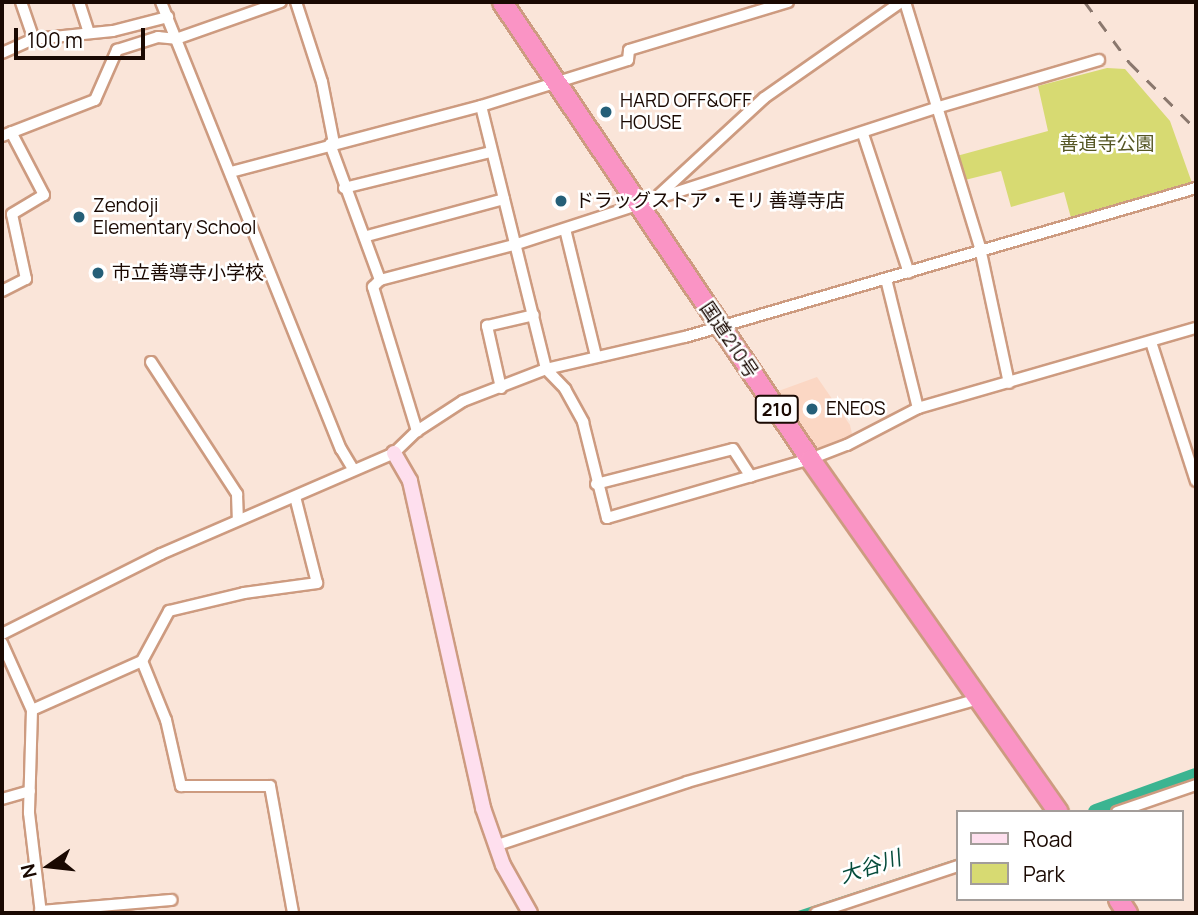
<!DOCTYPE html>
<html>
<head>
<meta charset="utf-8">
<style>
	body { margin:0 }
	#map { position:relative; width:1198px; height:915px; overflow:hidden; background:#fae5d9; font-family:Manrope,"Noto Sans JP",sans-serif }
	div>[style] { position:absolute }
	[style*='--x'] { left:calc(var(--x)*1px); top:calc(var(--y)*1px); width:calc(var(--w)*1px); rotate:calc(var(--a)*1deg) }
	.built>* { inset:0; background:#fbd7c4 }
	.green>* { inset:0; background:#d7da72 }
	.stream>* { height:2.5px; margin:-1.25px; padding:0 1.25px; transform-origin:1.25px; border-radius:1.25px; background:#3bb491 }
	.river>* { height:16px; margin:-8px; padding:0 8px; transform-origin:8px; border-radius:8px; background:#3bb491 }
	.roads { filter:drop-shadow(2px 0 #cd9b80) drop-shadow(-2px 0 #cd9b80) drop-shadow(0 2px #cd9b80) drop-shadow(0 -2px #cd9b80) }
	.street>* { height:10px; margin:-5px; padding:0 5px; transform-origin:5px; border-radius:5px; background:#fff }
	.secondary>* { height:14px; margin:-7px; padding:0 7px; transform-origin:7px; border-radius:7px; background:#fedfee }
	.highway>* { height:19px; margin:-9.5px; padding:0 9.5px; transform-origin:9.5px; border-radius:9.5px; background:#fa94c5 }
	.rail>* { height:2.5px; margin-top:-1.25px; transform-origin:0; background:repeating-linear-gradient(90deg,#8a776d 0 12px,transparent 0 24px) }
	.dots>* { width:19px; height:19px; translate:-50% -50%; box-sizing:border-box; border:4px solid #fff; border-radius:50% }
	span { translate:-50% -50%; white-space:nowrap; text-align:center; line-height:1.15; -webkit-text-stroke:5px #fff; paint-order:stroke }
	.shield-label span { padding:2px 5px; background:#fff; border:2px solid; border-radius:5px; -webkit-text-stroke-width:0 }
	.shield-label { font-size:18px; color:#1a0902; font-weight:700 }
	.poi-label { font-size:19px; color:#1a0902 }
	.left { translate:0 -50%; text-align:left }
	.park-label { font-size:19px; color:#555624 }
	.street-label { font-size:19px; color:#1a0902 }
	.water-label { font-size:21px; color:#064c3b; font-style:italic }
	.frame { position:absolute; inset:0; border:4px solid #1a0902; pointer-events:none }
	.legend { position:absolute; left:956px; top:810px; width:228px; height:91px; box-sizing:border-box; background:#fff; border:2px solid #a39d9a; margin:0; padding:9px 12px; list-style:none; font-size:21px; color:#1a0902 }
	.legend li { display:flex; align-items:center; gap:14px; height:35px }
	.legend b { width:35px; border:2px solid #a39d9a }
	.north { position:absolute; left:14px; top:831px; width:70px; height:70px; -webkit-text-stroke:5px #fff; paint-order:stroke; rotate:256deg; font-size:19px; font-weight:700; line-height:28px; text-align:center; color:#1a0902 }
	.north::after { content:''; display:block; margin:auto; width:24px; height:32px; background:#1a0902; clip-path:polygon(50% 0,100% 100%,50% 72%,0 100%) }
	.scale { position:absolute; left:14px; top:28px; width:131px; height:32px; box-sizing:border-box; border:4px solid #1a0902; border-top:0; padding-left:9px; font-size:21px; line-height:24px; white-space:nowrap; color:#1a0902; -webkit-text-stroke:5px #fff; paint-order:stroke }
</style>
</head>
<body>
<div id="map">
	<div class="built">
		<div style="clip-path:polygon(817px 377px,850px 425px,853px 438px,817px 453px,773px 393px)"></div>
	</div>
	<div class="green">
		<div style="clip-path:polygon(1107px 68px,1125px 69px,1170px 121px,1192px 183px,1071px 218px,1064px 192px,1011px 207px,1001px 171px,961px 181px,953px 157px,1048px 131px,1038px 86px)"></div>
	</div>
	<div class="stream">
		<div style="--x:795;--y:913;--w:172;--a:-18.3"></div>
	</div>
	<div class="river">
		<div style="--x:1096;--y:812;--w:106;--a:-19.8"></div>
	</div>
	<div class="roads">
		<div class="street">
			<div style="--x:21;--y:2;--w:39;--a:71"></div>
			<div style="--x:79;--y:2;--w:32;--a:72"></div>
			<div style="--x:161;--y:2;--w:482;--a:68.1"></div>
			<div style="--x:341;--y:449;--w:21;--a:59"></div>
			<div style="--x:296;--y:2;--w:84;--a:72"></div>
			<div style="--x:322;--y:82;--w:62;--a:78.9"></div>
			<div style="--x:905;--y:2;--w:257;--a:73"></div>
			<div style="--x:980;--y:248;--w:138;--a:77.9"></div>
			<div style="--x:2;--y:53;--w:35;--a:-24"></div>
			<div style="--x:34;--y:39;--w:79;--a:-5.8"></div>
			<div style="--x:113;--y:31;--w:57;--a:-14.3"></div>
			<div style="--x:481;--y:106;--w:271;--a:76.1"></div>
			<div style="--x:546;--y:369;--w:28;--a:46"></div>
			<div style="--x:565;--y:389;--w:38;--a:61"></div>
			<div style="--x:583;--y:422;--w:99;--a:76"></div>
			<div style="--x:607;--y:518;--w:211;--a:-16.2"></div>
			<div style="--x:810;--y:459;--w:40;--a:-21"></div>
			<div style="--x:847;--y:445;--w:80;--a:-27.5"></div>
			<div style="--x:918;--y:408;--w:289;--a:-16.1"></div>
			<div style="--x:863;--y:134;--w:146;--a:71.7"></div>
			<div style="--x:2;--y:136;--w:100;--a:-21.2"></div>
			<div style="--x:95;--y:100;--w:55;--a:-66.3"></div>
			<div style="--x:117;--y:50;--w:43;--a:-17.6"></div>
			<div style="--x:158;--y:37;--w:18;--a:6"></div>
			<div style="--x:176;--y:39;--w:111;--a:-19.4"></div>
			<div style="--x:330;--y:144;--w:145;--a:69.8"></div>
			<div style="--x:380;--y:280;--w:142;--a:-14.7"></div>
			<div style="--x:517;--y:244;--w:441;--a:-18"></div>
			<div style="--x:936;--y:108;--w:170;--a:-16.4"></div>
			<div style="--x:231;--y:172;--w:259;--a:-14.8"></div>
			<div style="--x:481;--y:106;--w:154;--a:-17.4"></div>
			<div style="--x:628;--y:60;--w:10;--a:-84"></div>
			<div style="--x:629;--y:50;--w:166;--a:-16.8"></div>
			<div style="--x:344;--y:188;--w:151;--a:-13.8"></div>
			<div style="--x:659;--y:195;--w:143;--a:-42.7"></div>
			<div style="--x:764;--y:98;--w:167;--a:-35"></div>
			<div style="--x:565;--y:229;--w:131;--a:76.3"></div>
			<div style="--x:367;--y:236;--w:142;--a:-15.1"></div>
			<div style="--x:886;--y:279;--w:133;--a:76.1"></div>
			<div style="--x:380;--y:280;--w:10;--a:135"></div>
			<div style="--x:373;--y:287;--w:151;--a:73"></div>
			<div style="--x:2;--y:291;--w:27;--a:-27"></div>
			<div style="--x:26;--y:279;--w:66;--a:-102.2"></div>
			<div style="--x:12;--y:214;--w:37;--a:-31"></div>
			<div style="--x:44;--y:195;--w:71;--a:-117.6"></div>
			<div style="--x:1151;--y:342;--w:146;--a:72.1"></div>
			<div style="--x:151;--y:362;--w:158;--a:56.9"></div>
			<div style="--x:237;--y:494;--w:25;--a:88"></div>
			<div style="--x:501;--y:388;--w:64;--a:-102.7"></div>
			<div style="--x:487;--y:326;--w:48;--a:-13.2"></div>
			<div style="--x:596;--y:484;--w:141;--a:-14.3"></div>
			<div style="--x:733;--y:449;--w:33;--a:57"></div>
			<div style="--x:2;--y:634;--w:178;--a:-26.7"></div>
			<div style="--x:161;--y:554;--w:254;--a:-23.4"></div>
			<div style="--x:394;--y:453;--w:32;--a:-44"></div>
			<div style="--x:417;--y:431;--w:55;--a:-33.1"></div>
			<div style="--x:463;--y:401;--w:89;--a:-21.1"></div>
			<div style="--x:546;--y:369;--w:143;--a:-13"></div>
			<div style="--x:685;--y:337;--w:532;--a:-16.26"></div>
			<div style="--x:2;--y:643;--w:73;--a:65.9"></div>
			<div style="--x:32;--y:710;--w:103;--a:91.7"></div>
			<div style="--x:29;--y:813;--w:101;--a:83.2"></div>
			<div style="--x:142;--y:661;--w:64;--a:67.9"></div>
			<div style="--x:166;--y:720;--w:68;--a:77.2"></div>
			<div style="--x:181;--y:786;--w:89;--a:0"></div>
			<div style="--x:270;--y:786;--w:129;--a:79.7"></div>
			<div style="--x:32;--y:710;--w:120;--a:-24"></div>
			<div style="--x:142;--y:661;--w:57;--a:-61.6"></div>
			<div style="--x:169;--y:611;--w:77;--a:-13.5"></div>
			<div style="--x:244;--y:593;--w:74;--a:-7.8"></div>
			<div style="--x:317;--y:583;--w:89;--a:-104.3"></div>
			<div style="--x:2;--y:799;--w:29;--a:-16"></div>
			<div style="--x:1117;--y:812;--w:83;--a:-18.9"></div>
			<div style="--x:495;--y:846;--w:202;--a:-18.4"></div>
			<div style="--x:687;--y:782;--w:304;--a:-15.9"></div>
			<div style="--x:40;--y:911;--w:132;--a:-4.8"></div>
			<div style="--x:816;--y:913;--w:150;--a:-18.3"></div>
		</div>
		<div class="secondary">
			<div style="--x:394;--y:453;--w:32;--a:60"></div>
			<div style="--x:410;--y:481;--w:335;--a:77.4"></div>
			<div style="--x:483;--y:808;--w:60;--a:70.7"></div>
			<div style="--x:503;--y:865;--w:55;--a:60.6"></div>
		</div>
		<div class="highway">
			<div style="--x:502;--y:2;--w:551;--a:56.02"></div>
			<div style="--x:810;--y:459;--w:431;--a:54.9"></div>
			<div style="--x:1118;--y:899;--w:17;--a:57"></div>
		</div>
	</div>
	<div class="rail">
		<div style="--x:1085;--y:2;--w:76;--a:53.6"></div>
		<div style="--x:1130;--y:63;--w:93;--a:45"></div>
	</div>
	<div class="dots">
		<div style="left:606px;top:112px;background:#255f78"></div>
		<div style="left:561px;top:201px;background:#255f78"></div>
		<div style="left:79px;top:217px;background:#255f78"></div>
		<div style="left:98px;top:273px;background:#255f78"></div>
		<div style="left:812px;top:409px;background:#255f78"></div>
	</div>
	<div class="shield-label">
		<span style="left:777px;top:409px">210</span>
	</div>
	<div class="poi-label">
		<span class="left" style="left:620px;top:112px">HARD OFF&amp;OFF<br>HOUSE</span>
		<span class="left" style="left:575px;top:201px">ドラッグストア・モリ 善導寺店</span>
		<span class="left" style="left:93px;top:217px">Zendoji<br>Elementary School</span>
		<span class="left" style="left:112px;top:273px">市立善導寺小学校</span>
		<span class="left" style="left:826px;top:409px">ENEOS</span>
	</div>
	<div class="park-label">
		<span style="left:1107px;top:144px">善道寺公園</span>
	</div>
	<div class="street-label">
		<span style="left:729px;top:340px;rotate:56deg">国道210号</span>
	</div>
	<div class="water-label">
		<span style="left:870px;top:866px;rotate:-18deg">大谷川</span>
	</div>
	<div class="frame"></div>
	<ul class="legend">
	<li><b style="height:9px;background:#fedfee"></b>Road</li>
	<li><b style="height:19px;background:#d7da72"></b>Park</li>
	</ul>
	<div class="north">N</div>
	<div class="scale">100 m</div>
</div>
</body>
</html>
